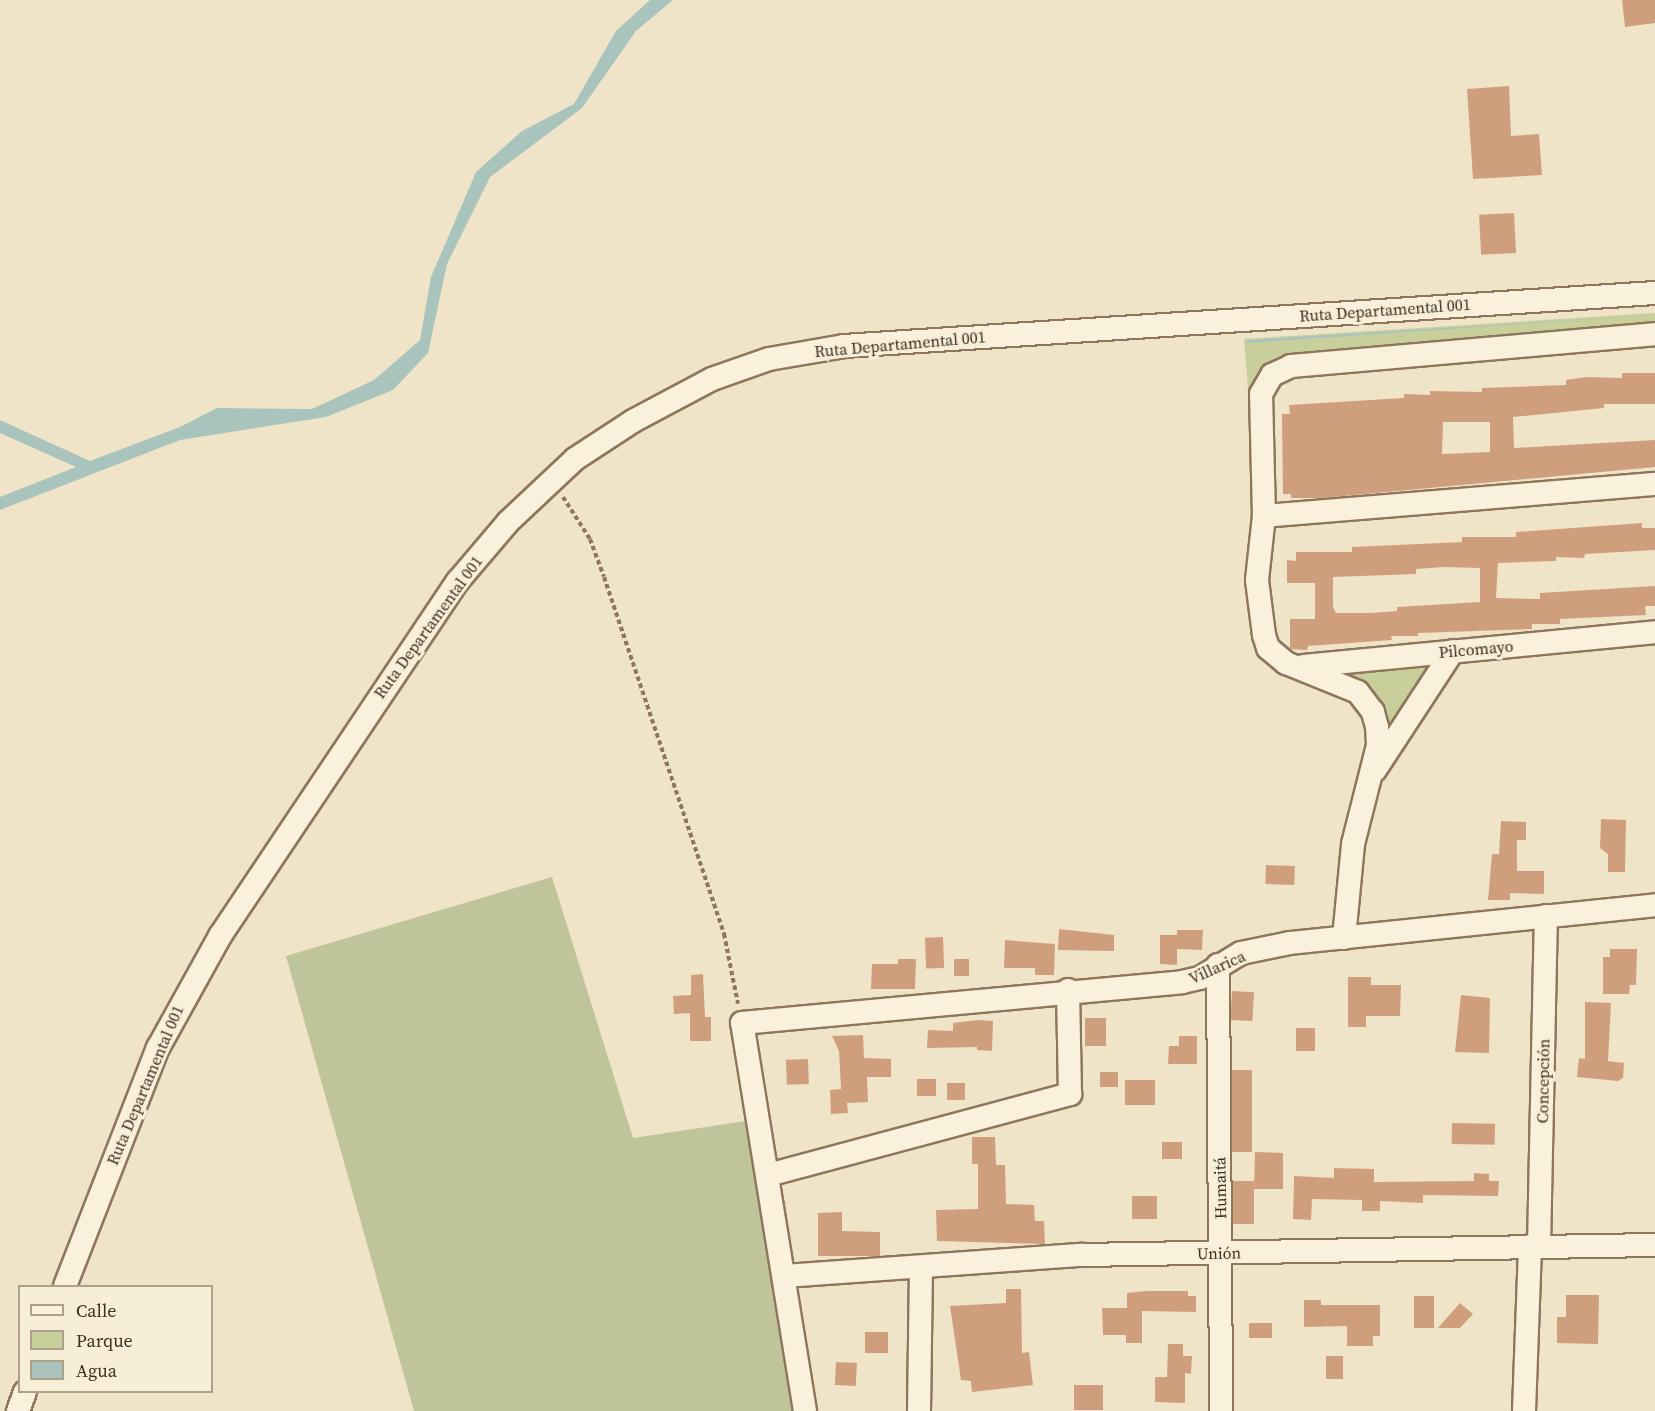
<!DOCTYPE html>
<html>
<head>
<meta charset="utf-8">
<style>
	body { margin:0 }
	#map { position:relative; width:1655px; height:1411px; overflow:hidden; background:#f0e4c8; font-family:"Source Serif 4",serif }
	div>[style] { position:absolute }
	[style*='--x'] { left:calc(var(--x)*1px); top:calc(var(--y)*1px); width:calc(var(--w)*1px); rotate:calc(var(--a)*1deg) }
	.green>* { inset:0; background:#c9cf9b }
	.cemetery>* { inset:0; background:#bfc49a }
	.water>* { inset:0; background:#a9c4bc }
	.building>* { inset:0; background:#cf9f7d; transform-origin:0 0 }
	.path>* { height:4px; margin-top:-2px; transform-origin:0; background:repeating-linear-gradient(90deg,#8d765c 0 4.5px,transparent 0 7.5px) }
	.roads { filter:drop-shadow(2px 0 #8d765c) drop-shadow(-2px 0 #8d765c) drop-shadow(0 2px #8d765c) drop-shadow(0 -2px #8d765c) }
	.minor>* { height:22px; margin:-11px; padding:0 11px; transform-origin:11px; border-radius:11px; background:#faf1dc }
	span { translate:-50% -50%; white-space:nowrap; text-align:center; line-height:1.15; -webkit-text-stroke:6px #f7eed8; paint-order:stroke }
	.street-label { font-size:16px; color:#3d2e20 }
	.legend { position:absolute; left:18px; top:1285px; width:195px; height:108px; box-sizing:border-box; background:#f7eed8; border:2px solid #ada18e; margin:0; padding:8px 10px; list-style:none; font-size:18px; color:#3d2e20 }
	.legend li { display:flex; align-items:center; gap:12px; height:30px }
	.legend b { width:30px; border:2px solid #ada18e }
</style>
</head>
<body>
<div id="map">
	<div class="green">
		<div style="clip-path:polygon(1655px 313px,1655px 325px,1283px 357px,1260px 373px,1249px 400px,1244px 339px)"></div>
		<div style="clip-path:polygon(1433px 663px,1385px 745px,1339px 673px)"></div>
	</div>
	<div class="cemetery">
		<div style="clip-path:polygon(552px 877px,633px 1138px,746px 1121px,792px 1411px,414px 1411px,286px 956px)"></div>
	</div>
	<div class="water">
		<div style="clip-path:polygon(650px 0,673px 0,636px 31px,582px 108px,490px 177px,447px 264px,428px 353px,393px 390px,326px 417px,180px 440px,0 510px,0 497px,76px 467px,0 433px,0 420px,90px 461px,180px 427px,217px 408px,312px 409px,374px 380px,420px 340px,431px 277px,476px 172px,522px 131px,574px 104px,616px 31px)"></div>
		<div style="clip-path:polygon(1655px 315px,1247px 343px,1247px 340px)"></div>
	</div>
	<div class="building">
		<div style="clip-path:polygon(1622px 0,1655px 0,1655px 23px,1625px 27px)"></div>
		<div style="clip-path:polygon(1509px 86px,1511px 136px,1539px 134px,1542px 175px,1473px 179px,1467px 89px)"></div>
		<div style="left:1514px;top:213px;width:40px;height:35px;rotate:87deg"></div>
		<div style="clip-path:polygon(evenodd,1622px 373px,1655px 373px,1655px 404px,1604px 404px,1604px 408px,1513px 417px,1514px 448px,1655px 440px,1655px 467px,1322px 498px,1291px 498px,1291px 494px,1283px 494px,1282px 414px,1290px 414px,1289px 405px,1404px 398px,1404px 394px,1430px 395px,1430px 391px,1482px 392px,1482px 388px,1566px 385px,1566px 380px,1586px 377px,1622px 378px,1622px 373px,1443px 422px,1490px 422px,1490px 452px,1442px 454px,1443px 422px)"></div>
		<div style="clip-path:polygon(evenodd,1642px 523px,1642px 528px,1655px 528px,1655px 550px,1585px 554px,1584px 558px,1556px 557px,1556px 561px,1498px 563px,1496px 598px,1540px 599px,1540px 593px,1655px 586px,1655px 606px,1645px 606px,1646px 615px,1560px 619px,1560px 624px,1532px 624px,1532px 629px,1418px 633px,1418px 636px,1391px 636px,1392px 640px,1308px 646px,1307px 650px,1290px 649px,1290px 619px,1315px 619px,1315px 583px,1287px 583px,1287px 560px,1296px 561px,1296px 552px,1352px 552px,1352px 547px,1462px 542px,1462px 537px,1516px 537px,1516px 532px,1642px 523px,1445px 567px,1480px 568px,1480px 602px,1397px 607px,1397px 611px,1371px 613px,1336px 613px,1333px 607px,1333px 577px,1416px 574px,1416px 569px,1445px 567px)"></div>
		<div style="clip-path:polygon(1601px 819px,1626px 820px,1625px 872px,1608px 872px,1608px 854px,1600px 848px)"></div>
		<div style="clip-path:polygon(1501px 821px,1526px 822px,1526px 840px,1517px 840px,1517px 871px,1544px 871px,1544px 894px,1510px 893px,1510px 900px,1488px 900px,1492px 854px,1499px 854px)"></div>
		<div style="left:1266px;top:865px;width:29px;height:19px;rotate:2deg"></div>
		<div style="clip-path:polygon(1059px 929px,1114px 935px,1114px 951px,1058px 950px)"></div>
		<div style="clip-path:polygon(1177px 930px,1203px 930px,1202px 950px,1177px 949px,1177px 965px,1160px 964px,1160px 935px,1177px 935px)"></div>
		<div style="left:943px;top:937px;width:31px;height:18px;rotate:88deg"></div>
		<div style="clip-path:polygon(1005px 940px,1055px 944px,1054px 975px,1035px 975px,1035px 968px,1004px 968px)"></div>
		<div style="clip-path:polygon(1610px 949px,1637px 949px,1636px 985px,1630px 985px,1629px 994px,1603px 994px,1603px 957px,1610px 957px)"></div>
		<div style="clip-path:polygon(898px 959px,916px 959px,915px 989px,871px 989px,872px 964px,898px 964px)"></div>
		<div style="left:954px;top:959px;width:15px;height:17px"></div>
		<div style="clip-path:polygon(703px 974px,705px 1017px,711px 1017px,711px 1041px,690px 1041px,690px 1013px,674px 1014px,673px 996px,691px 995px,691px 975px)"></div>
		<div style="clip-path:polygon(1348px 977px,1371px 977px,1371px 985px,1401px 985px,1400px 1016px,1366px 1016px,1366px 1027px,1348px 1027px)"></div>
		<div style="left:1232px;top:991px;width:22px;height:29px;rotate:3deg"></div>
		<div style="clip-path:polygon(1461px 995px,1490px 998px,1489px 1053px,1455px 1052px)"></div>
		<div style="clip-path:polygon(1585px 1002px,1611px 1003px,1608px 1061px,1624px 1063px,1623px 1078px,1618px 1081px,1577px 1077px,1579px 1058px,1585px 1059px)"></div>
		<div style="left:1085px;top:1018px;width:21px;height:28px"></div>
		<div style="clip-path:polygon(977px 1020px,993px 1021px,992px 1051px,977px 1050px,977px 1047px,927px 1048px,928px 1030px,953px 1031px,953px 1023px)"></div>
		<div style="left:1296px;top:1028px;width:19px;height:23px"></div>
		<div style="clip-path:polygon(863px 1035px,864px 1058px,891px 1059px,891px 1077px,867px 1077px,868px 1102px,847px 1103px,848px 1113px,831px 1114px,830px 1090px,841px 1089px,839px 1051px,832px 1036px)"></div>
		<div style="clip-path:polygon(1179px 1036px,1197px 1036px,1197px 1064px,1168px 1064px,1169px 1046px,1179px 1046px)"></div>
		<div style="left:808px;top:1059px;width:25px;height:22px;rotate:88deg"></div>
		<div style="left:1232px;top:1070px;width:20px;height:82px"></div>
		<div style="left:1100px;top:1072px;width:18px;height:15px"></div>
		<div style="left:917px;top:1079px;width:19px;height:17px"></div>
		<div style="left:1125px;top:1080px;width:30px;height:25px"></div>
		<div style="left:947px;top:1083px;width:18px;height:17px"></div>
		<div style="left:1452px;top:1123px;width:43px;height:21px;rotate:1deg"></div>
		<div style="clip-path:polygon(972px 1137px,995px 1137px,996px 1165px,1005px 1165px,1006px 1204px,1034px 1205px,1035px 1221px,1044px 1221px,1045px 1244px,937px 1241px,936px 1210px,978px 1209px,978px 1164px,972px 1164px)"></div>
		<div style="left:1162px;top:1142px;width:20px;height:17px"></div>
		<div style="clip-path:polygon(1255px 1152px,1283px 1153px,1283px 1189px,1254px 1189px,1254px 1224px,1233px 1224px,1233px 1181px,1254px 1181px,1254px 1189px)"></div>
		<div style="clip-path:polygon(1334px 1168px,1374px 1169px,1374px 1182px,1474px 1181px,1474px 1173px,1489px 1174px,1489px 1181px,1499px 1181px,1498px 1196px,1423px 1195px,1423px 1203px,1380px 1201px,1380px 1211px,1362px 1211px,1362px 1200px,1312px 1199px,1311px 1220px,1293px 1219px,1294px 1176px,1334px 1178px)"></div>
		<div style="left:1132px;top:1196px;width:25px;height:23px"></div>
		<div style="clip-path:polygon(842px 1212px,842px 1231px,880px 1232px,880px 1256px,818px 1256px,818px 1213px)"></div>
		<div style="clip-path:polygon(1006px 1289px,1021px 1289px,1022px 1353px,1029px 1352px,1033px 1385px,972px 1392px,971px 1381px,961px 1380px,950px 1306px,1006px 1303px)"></div>
		<div style="clip-path:polygon(1146px 1291px,1188px 1291px,1188px 1296px,1196px 1296px,1196px 1312px,1142px 1311px,1142px 1343px,1126px 1343px,1126px 1335px,1103px 1335px,1102px 1308px,1127px 1308px,1127px 1293px)"></div>
		<div style="clip-path:polygon(1566px 1295px,1599px 1295px,1598px 1344px,1557px 1343px,1557px 1317px,1566px 1317px)"></div>
		<div style="left:1414px;top:1296px;width:20px;height:32px"></div>
		<div style="clip-path:polygon(1304px 1300px,1321px 1300px,1321px 1305px,1380px 1305px,1380px 1336px,1373px 1336px,1373px 1346px,1347px 1346px,1347px 1326px,1304px 1327px)"></div>
		<div style="clip-path:polygon(1460px 1303px,1473px 1314px,1460px 1328px,1438px 1328px)"></div>
		<div style="left:1249px;top:1323px;width:23px;height:15px"></div>
		<div style="left:865px;top:1332px;width:23px;height:21px"></div>
		<div style="clip-path:polygon(1168px 1344px,1183px 1344px,1183px 1356px,1192px 1356px,1191px 1374px,1185px 1373px,1185px 1403px,1155px 1402px,1155px 1377px,1167px 1377px)"></div>
		<div style="left:1326px;top:1356px;width:17px;height:23px"></div>
		<div style="left:836px;top:1362px;width:21px;height:23px;rotate:3deg"></div>
		<div style="left:1074px;top:1385px;width:29px;height:25px"></div>
	</div>
	<div class="path">
		<div style="--x:563;--y:497;--w:50;--a:57.3"></div>
		<div style="--x:590;--y:539;--w:40;--a:69.8"></div>
		<div style="--x:604;--y:577;--w:377;--a:71.4"></div>
		<div style="--x:724;--y:934;--w:71;--a:78.7"></div>
	</div>
	<div class="roads">
		<div class="minor">
			<div style="--x:1264;--y:516;--w:392;--a:-4.7"></div>
			<div style="--x:1304;--y:666;--w:353;--a:-5.5"></div>
			<div style="--x:1375;--y:770;--w:142;--a:-56.8"></div>
			<div style="--x:1344;--y:938;--w:94;--a:-84.5"></div>
			<div style="--x:1353;--y:844;--w:102;--a:-75.8"></div>
			<div style="--x:1378;--y:745;--w:18;--a:-93"></div>
			<div style="--x:1377;--y:727;--w:16;--a:-105"></div>
			<div style="--x:1373;--y:712;--w:25;--a:-127"></div>
			<div style="--x:1358;--y:692;--w:78;--a:-158.1"></div>
			<div style="--x:1286;--y:663;--w:23;--a:-140"></div>
			<div style="--x:1268;--y:648;--w:14;--a:-107"></div>
			<div style="--x:1264;--y:635;--w:55;--a:-97.3"></div>
			<div style="--x:1257;--y:580;--w:64;--a:-83.8"></div>
			<div style="--x:1264;--y:516;--w:122;--a:-91.4"></div>
			<div style="--x:1261;--y:394;--w:22;--a:-60"></div>
			<div style="--x:1272;--y:375;--w:21;--a:-25"></div>
			<div style="--x:1291;--y:366;--w:365;--a:-5"></div>
			<div style="--x:1218;--y:965;--w:446;--a:89.6"></div>
			<div style="--x:768;--y:1175;--w:313;--a:-15"></div>
			<div style="--x:1070;--y:1094;--w:104;--a:-91.1"></div>
			<div style="--x:1539;--y:1246;--w:330;--a:-88.8"></div>
			<div style="--x:785;--y:1276;--w:297;--a:-4.1"></div>
			<div style="--x:1081;--y:1255;--w:574;--a:-1"></div>
			<div style="--x:65;--y:1286;--w:256;--a:-68.7"></div>
			<div style="--x:158;--y:1048;--w:128;--a:-61"></div>
			<div style="--x:220;--y:936;--w:427;--a:-56.2"></div>
			<div style="--x:458;--y:581;--w:77;--a:-49.7"></div>
			<div style="--x:508;--y:522;--w:92;--a:-43.2"></div>
			<div style="--x:575;--y:459;--w:69;--a:-33.2"></div>
			<div style="--x:633;--y:421;--w:89;--a:-28"></div>
			<div style="--x:712;--y:379;--w:60;--a:-19.3"></div>
			<div style="--x:769;--y:359;--w:76;--a:-9.8"></div>
			<div style="--x:844;--y:346;--w:813;--a:-3.74"></div>
			<div style="--x:18;--y:1411;--w:20;--a:-70"></div>
			<div style="--x:805;--y:1411;--w:393;--a:-99.2"></div>
			<div style="--x:742;--y:1023;--w:442;--a:-5.3"></div>
			<div style="--x:1182;--y:982;--w:18;--a:-13"></div>
			<div style="--x:1200;--y:978;--w:48;--a:-31.4"></div>
			<div style="--x:1241;--y:953;--w:50;--a:-11.5"></div>
			<div style="--x:1290;--y:943;--w:367;--a:-5.9"></div>
			<div style="--x:919;--y:1411;--w:143;--a:-89.2"></div>
			<div style="--x:1524;--y:1411;--w:165;--a:-87.9"></div>
		</div>
	</div>
	<div class="street-label">
		<span style="left:1385px;top:310px;rotate:-4deg">Ruta Departamental 001</span>
		<span style="left:900px;top:344px;rotate:-5deg">Ruta Departamental 001</span>
		<span style="left:428px;top:627px;rotate:-54deg">Ruta Departamental 001</span>
		<span style="left:1476px;top:649px;rotate:-5deg">Pilcomayo</span>
		<span style="left:1217px;top:967px;rotate:-24deg">Villarica</span>
		<span style="left:1543px;top:1081px;rotate:-89deg">Concepción</span>
		<span style="left:145px;top:1085px;rotate:-67deg">Ruta Departamental 001</span>
		<span style="left:1220px;top:1188px;rotate:-91deg">Humaitá</span>
		<span style="left:1219px;top:1253px;rotate:-1deg">Unión</span>
	</div>
	<ul class="legend">
	<li><b style="height:8px;background:#faf1dc"></b>Calle</li>
	<li><b style="height:16px;background:#c9cf9b"></b>Parque</li>
	<li><b style="height:16px;background:#a9c4bc"></b>Agua</li>
	</ul>
</div>
</body>
</html>
